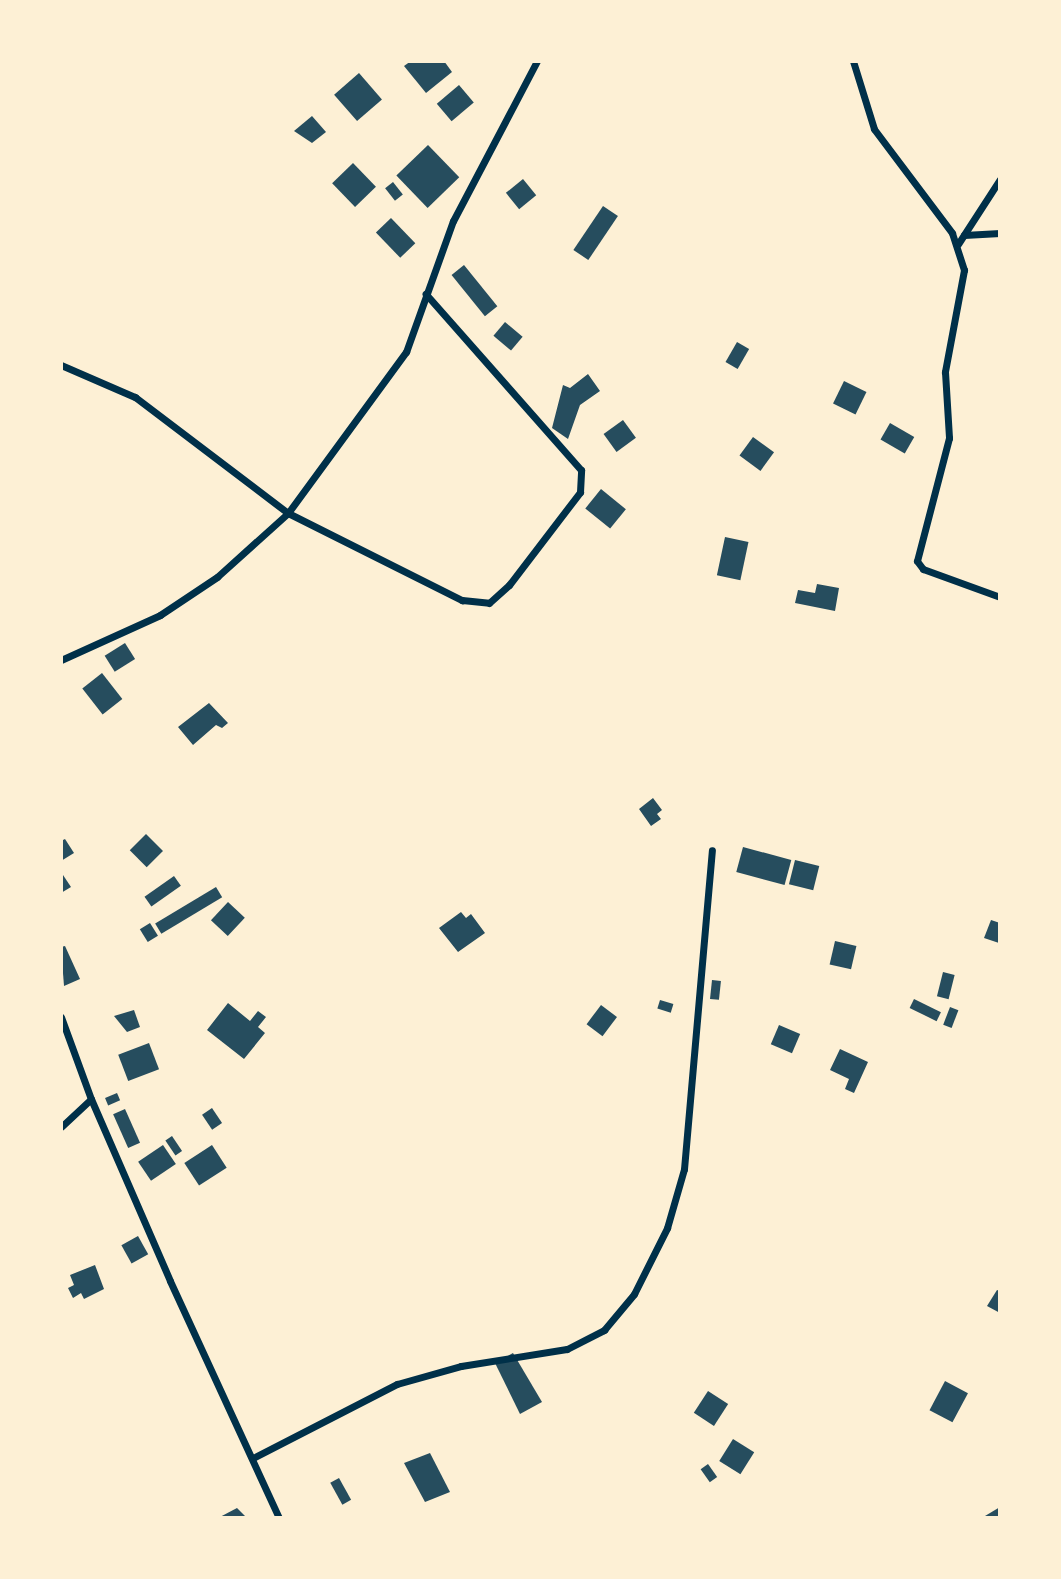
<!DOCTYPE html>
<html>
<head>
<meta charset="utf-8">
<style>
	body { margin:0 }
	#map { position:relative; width:1061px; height:1579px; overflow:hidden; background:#fdf0d5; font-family:Barlow,sans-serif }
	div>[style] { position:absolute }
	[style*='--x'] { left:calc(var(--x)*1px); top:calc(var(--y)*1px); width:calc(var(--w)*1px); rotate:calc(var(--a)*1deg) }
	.building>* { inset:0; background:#264d5e; transform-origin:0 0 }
	.minor>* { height:7px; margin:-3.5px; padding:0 3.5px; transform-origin:3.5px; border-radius:3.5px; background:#003049 }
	span { translate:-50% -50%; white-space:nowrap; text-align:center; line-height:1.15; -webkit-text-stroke:5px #fdf0d5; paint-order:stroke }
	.frame { position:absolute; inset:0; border:63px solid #fdf0d5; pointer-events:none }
</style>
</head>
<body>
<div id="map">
	<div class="building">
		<div style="clip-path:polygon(411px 61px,444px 61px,452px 72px,426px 93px,404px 66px)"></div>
		<div style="left:359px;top:73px;width:35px;height:33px;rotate:49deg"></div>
		<div style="left:459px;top:85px;width:23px;height:29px;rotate:50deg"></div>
		<div style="clip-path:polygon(312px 116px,326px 132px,312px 143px,294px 131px)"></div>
		<div style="left:428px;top:145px;width:45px;height:44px;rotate:46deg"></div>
		<div style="left:353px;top:163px;width:33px;height:29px;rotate:46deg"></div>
		<div style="left:523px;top:179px;width:21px;height:22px;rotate:51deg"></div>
		<div style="left:393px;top:182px;width:16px;height:10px;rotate:52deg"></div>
		<div style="left:603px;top:206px;width:18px;height:53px;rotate:34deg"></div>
		<div style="left:391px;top:218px;width:35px;height:21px;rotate:46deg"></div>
		<div style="left:464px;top:265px;width:53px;height:16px;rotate:51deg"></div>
		<div style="left:505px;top:322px;width:23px;height:18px;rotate:40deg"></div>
		<div style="left:737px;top:342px;width:14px;height:23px;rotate:30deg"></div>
		<div style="clip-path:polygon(588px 374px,600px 391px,580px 405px,568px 439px,552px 428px,563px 385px,570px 388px)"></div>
		<div style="left:844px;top:381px;width:25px;height:25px;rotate:26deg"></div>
		<div style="left:623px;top:420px;width:22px;height:24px;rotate:54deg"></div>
		<div style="left:890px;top:423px;width:28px;height:19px;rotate:30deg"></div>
		<div style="left:753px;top:437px;width:26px;height:23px;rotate:36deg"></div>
		<div style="left:601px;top:489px;width:32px;height:25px;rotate:39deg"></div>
		<div style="left:725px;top:537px;width:24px;height:39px;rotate:12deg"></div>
		<div style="clip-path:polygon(817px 584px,839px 588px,835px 611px,795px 603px,798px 590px,815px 593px)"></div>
		<div style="left:125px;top:643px;width:19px;height:24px;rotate:58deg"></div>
		<div style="left:102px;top:673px;width:33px;height:25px;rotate:52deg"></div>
		<div style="clip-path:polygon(209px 703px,228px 723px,222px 728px,216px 725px,193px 745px,178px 727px)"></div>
		<div style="clip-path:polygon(653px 798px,662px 810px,657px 814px,661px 819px,651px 826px,639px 809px)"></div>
		<div style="left:146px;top:834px;width:24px;height:23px;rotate:45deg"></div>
		<div style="clip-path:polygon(65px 839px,74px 853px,61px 861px,61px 841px)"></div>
		<div style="left:743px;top:847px;width:50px;height:26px;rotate:15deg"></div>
		<div style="left:795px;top:860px;width:25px;height:25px;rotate:14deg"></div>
		<div style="clip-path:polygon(61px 872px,71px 887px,61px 893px)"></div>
		<div style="left:174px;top:876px;width:12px;height:36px;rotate:55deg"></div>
		<div style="left:216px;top:887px;width:12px;height:71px;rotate:59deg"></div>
		<div style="left:228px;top:902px;width:23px;height:25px;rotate:43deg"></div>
		<div style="clip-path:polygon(461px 912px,466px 918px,471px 914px,485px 933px,458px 952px,439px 928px)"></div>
		<div style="clip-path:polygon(991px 920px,1000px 923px,999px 943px,984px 938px)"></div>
		<div style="left:150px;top:923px;width:15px;height:12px;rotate:58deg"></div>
		<div style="left:835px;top:941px;width:22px;height:24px;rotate:13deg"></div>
		<div style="clip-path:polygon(65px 946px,80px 979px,64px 986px,61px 947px)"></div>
		<div style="left:943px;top:972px;width:12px;height:25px;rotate:14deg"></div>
		<div style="left:712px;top:980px;width:9px;height:19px;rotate:6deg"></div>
		<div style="left:914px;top:999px;width:30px;height:10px;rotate:26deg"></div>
		<div style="left:660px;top:1000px;width:14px;height:9px;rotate:17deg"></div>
		<div style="clip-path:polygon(228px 1003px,250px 1021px,258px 1011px,266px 1017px,258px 1027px,265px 1033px,244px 1059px,207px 1030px)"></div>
		<div style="left:601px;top:1005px;width:20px;height:24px;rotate:37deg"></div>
		<div style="left:950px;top:1007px;width:9px;height:19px;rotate:21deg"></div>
		<div style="clip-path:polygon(134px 1010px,140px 1027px,127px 1032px,114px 1016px)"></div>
		<div style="left:779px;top:1025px;width:23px;height:21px;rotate:23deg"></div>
		<div style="left:149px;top:1043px;width:28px;height:33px;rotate:69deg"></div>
		<div style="clip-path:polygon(840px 1049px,868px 1062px,854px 1093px,845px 1089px,849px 1079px,830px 1070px)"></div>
		<div style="left:117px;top:1093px;width:8px;height:13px;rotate:67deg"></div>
		<div style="left:212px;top:1108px;width:18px;height:12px;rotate:56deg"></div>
		<div style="left:125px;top:1109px;width:37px;height:13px;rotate:66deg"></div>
		<div style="left:172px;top:1136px;width:18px;height:8px;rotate:56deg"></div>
		<div style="left:163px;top:1145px;width:23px;height:30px;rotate:56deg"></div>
		<div style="left:212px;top:1145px;width:27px;height:33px;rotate:57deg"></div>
		<div style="left:138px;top:1236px;width:21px;height:19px;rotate:61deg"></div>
		<div style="clip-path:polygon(95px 1265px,104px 1289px,84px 1299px,81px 1293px,73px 1298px,68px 1288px,74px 1285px,70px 1275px)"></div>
		<div style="clip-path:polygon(997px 1290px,1000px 1291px,1000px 1313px,987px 1306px)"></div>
		<div style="clip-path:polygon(513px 1353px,542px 1402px,520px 1414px,495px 1363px)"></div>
		<div style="left:945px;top:1381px;width:26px;height:33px;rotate:28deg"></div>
		<div style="left:708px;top:1391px;width:24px;height:26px;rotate:33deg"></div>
		<div style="left:733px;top:1439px;width:25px;height:26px;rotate:32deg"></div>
		<div style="clip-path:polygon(430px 1453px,450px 1492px,425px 1502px,404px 1463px)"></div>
		<div style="left:708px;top:1464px;width:16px;height:9px;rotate:55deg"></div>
		<div style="left:339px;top:1478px;width:25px;height:10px;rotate:61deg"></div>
		<div style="clip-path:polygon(1000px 1507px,1000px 1518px,986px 1518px,985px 1516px)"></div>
		<div style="clip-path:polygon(237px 1508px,247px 1518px,218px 1518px)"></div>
	</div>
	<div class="minor">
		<div style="--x:853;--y:61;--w:71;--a:72.8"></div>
		<div style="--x:874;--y:129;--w:130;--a:53.1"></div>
		<div style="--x:952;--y:233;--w:39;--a:72"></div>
		<div style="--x:964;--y:270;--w:104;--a:100.6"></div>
		<div style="--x:945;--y:372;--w:66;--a:86.5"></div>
		<div style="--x:949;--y:438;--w:127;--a:104.6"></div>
		<div style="--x:917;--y:561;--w:10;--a:53"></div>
		<div style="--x:923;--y:569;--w:82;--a:20"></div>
		<div style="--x:964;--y:235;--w:36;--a:-3"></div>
		<div style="--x:958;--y:244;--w:77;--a:-57.1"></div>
		<div style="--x:61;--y:365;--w:81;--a:23.4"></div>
		<div style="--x:135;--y:397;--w:192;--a:37.2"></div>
		<div style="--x:288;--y:513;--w:195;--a:26.6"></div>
		<div style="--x:462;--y:600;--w:27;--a:6"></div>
		<div style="--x:489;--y:603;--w:27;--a:-42"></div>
		<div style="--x:509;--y:585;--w:117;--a:-52.6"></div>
		<div style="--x:580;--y:492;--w:22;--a:-87"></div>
		<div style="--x:581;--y:470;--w:235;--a:-131.4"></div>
		<div style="--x:61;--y:660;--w:109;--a:-24.4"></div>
		<div style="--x:160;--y:615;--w:69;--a:-33.7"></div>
		<div style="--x:217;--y:577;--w:96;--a:-42"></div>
		<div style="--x:288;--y:513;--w:200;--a:-53.8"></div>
		<div style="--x:406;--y:352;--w:139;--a:-70.3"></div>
		<div style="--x:453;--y:221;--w:181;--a:-62.3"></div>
		<div style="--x:61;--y:1017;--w:87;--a:69.9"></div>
		<div style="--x:91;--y:1099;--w:198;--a:66.5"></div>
		<div style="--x:170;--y:1281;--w:261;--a:65.3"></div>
		<div style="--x:61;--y:1127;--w:41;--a:-43"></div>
		<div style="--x:253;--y:1458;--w:162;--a:-27.2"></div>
		<div style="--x:397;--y:1384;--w:66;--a:-15.7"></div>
		<div style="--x:461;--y:1366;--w:107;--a:-9.1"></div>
		<div style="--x:567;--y:1349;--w:42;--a:-27.2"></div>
		<div style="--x:604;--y:1330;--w:47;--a:-50.2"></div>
		<div style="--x:634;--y:1294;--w:74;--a:-63.4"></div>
		<div style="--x:667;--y:1228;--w:61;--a:-73.9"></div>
		<div style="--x:684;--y:1169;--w:320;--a:-85"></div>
	</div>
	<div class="frame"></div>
</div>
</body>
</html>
